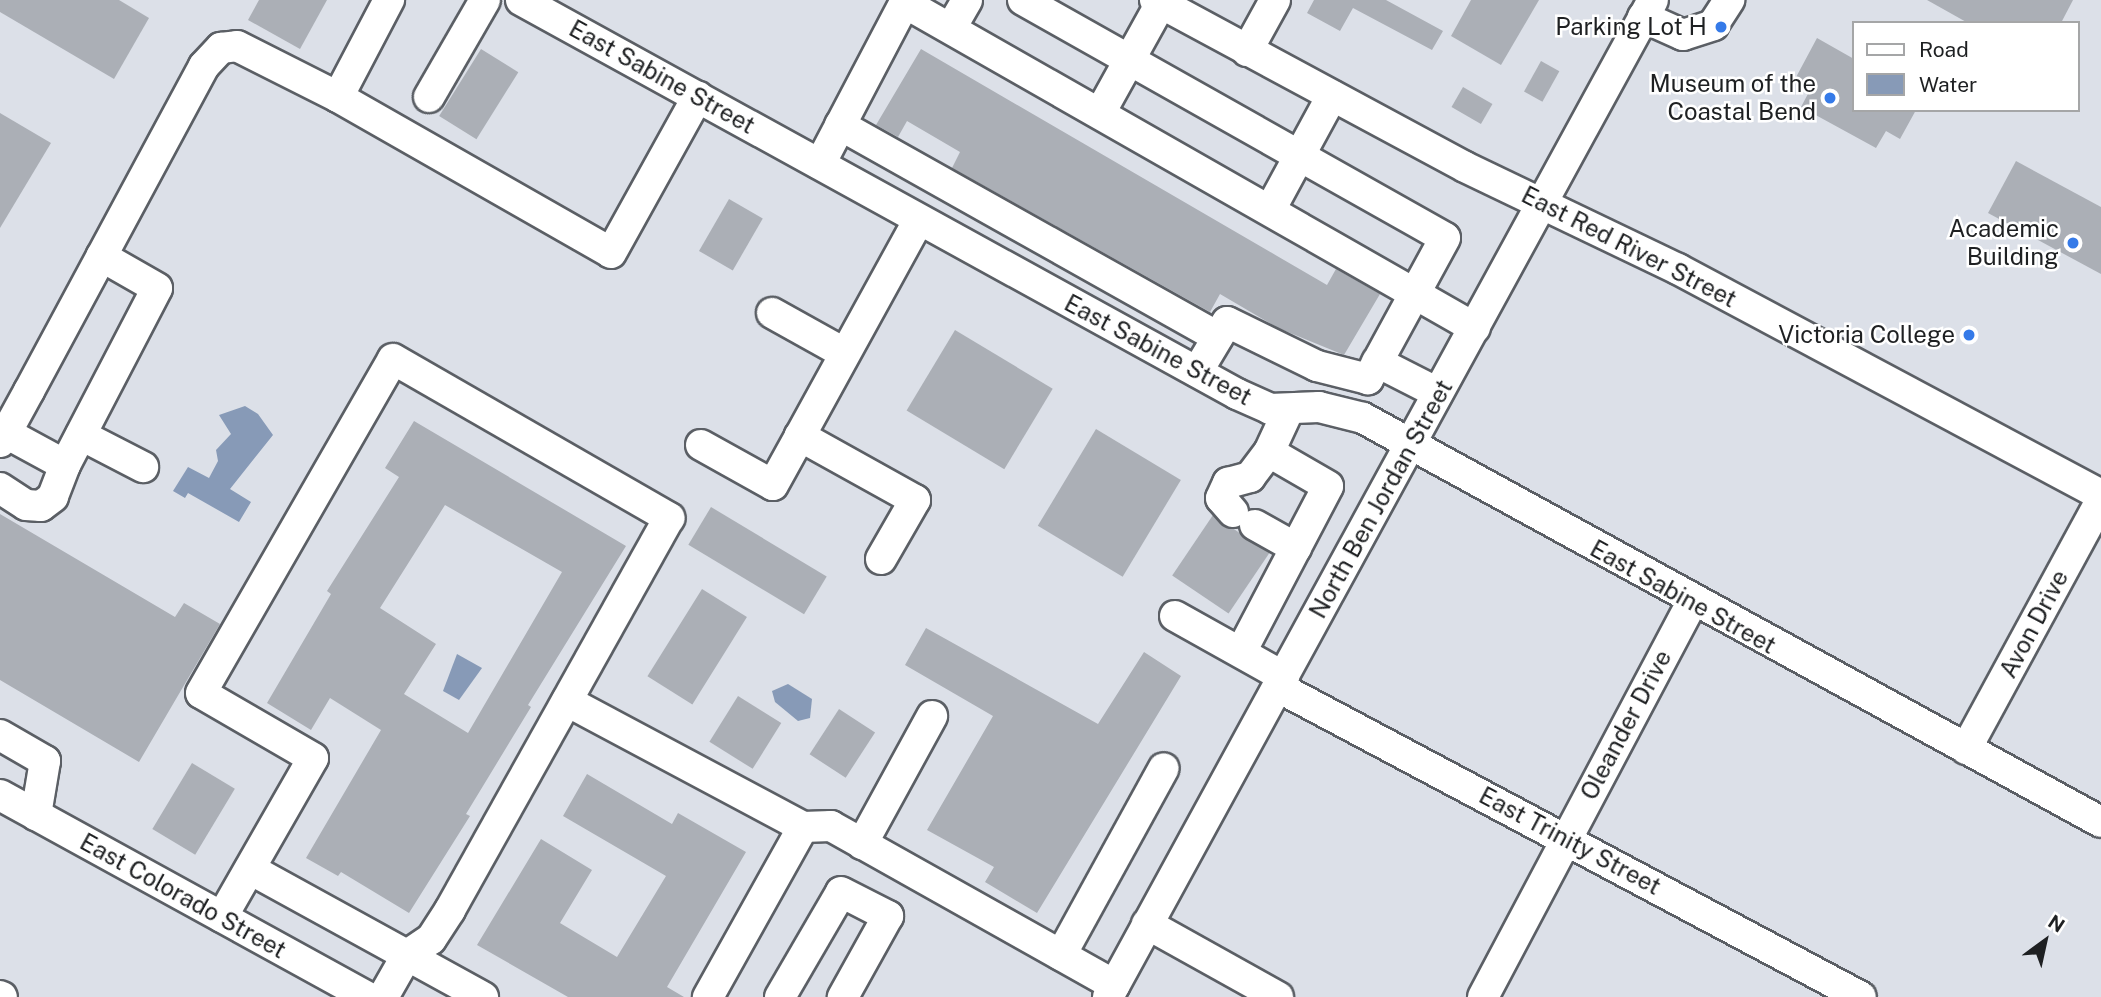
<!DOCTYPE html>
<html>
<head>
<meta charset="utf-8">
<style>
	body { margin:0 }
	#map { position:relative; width:2101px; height:997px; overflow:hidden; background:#dce0e8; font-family:"Public Sans",sans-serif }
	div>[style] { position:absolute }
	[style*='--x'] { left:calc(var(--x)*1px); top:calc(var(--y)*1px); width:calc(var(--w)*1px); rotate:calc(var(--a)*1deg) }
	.water>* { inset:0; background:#879ab7 }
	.building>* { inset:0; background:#abafb6; transform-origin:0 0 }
	.roads { filter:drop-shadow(2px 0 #5b5f65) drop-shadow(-2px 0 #5b5f65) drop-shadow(0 2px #5b5f65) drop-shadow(0 -2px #5b5f65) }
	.minor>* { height:30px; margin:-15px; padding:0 15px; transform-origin:15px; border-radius:15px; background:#fff }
	.dots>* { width:19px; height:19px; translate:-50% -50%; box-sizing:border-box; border:4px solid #fff; border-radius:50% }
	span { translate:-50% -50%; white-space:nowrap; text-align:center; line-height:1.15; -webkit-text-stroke:5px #fff; paint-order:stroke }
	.poi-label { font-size:24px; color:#1e2022 }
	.right { translate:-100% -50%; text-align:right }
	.street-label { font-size:24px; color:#1e2022 }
	.legend { position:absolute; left:1852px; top:21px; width:228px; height:91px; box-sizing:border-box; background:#fff; border:2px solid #a5a6a7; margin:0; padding:9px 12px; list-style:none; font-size:21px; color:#1e2022 }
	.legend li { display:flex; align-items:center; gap:14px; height:35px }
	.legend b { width:35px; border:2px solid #a5a6a7 }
	.north { position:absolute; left:2010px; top:906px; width:70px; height:70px; -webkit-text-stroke:5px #fff; paint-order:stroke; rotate:33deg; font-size:19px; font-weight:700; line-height:28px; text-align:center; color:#1e2022 }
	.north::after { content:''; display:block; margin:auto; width:24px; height:32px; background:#1e2022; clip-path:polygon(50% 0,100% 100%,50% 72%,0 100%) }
</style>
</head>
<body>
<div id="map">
	<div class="water">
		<div style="clip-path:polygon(245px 406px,258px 414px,273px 435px,230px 489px,251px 502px,239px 522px,188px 493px,185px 498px,173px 491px,188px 467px,209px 478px,218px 461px,216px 450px,231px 434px,219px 415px)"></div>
		<div style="clip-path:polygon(457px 654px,482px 668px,459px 700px,443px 691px)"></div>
		<div style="clip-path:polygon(788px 684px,812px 699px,810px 718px,798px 721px,775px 702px,772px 691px)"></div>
	</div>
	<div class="building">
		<div style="clip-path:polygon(0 0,119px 0,149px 18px,114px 79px,0 12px)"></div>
		<div style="clip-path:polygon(259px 0,327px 0,300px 49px,248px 20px)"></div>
		<div style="clip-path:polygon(1314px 0,1386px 0,1443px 31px,1432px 50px,1353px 8px,1340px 31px,1307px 13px)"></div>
		<div style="clip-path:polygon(1471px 0,1539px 0,1501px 65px,1451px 36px)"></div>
		<div style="clip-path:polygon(1927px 0,2073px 0,2061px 23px,1968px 23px)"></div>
		<div style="clip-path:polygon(1817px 38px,1854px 59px,1854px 110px,1916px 110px,1900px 139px,1886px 131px,1876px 148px,1801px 107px,1810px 90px,1794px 81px)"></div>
		<div style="left:481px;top:49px;width:44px;height:79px;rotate:32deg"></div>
		<div style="clip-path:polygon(921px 49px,1327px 285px,1336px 269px,1380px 294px,1344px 355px,1278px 328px,1220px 294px,1210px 312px,952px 168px,960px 152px,907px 121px,898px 137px,876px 125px)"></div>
		<div style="left:1541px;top:61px;width:21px;height:35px;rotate:29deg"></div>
		<div style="left:1463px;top:87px;width:34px;height:23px;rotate:30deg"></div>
		<div style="clip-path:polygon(0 113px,51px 143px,0 228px)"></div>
		<div style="clip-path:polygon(2016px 161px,2101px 207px,2101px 274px,1988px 213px)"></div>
		<div style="left:729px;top:199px;width:39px;height:60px;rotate:30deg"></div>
		<div style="left:955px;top:330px;width:114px;height:94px;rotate:31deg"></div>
		<div style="clip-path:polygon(evenodd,414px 421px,626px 546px,528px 705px,531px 707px,466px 814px,470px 816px,409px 913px,341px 872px,338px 876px,306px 858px,381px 730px,330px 698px,311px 730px,267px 703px,331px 594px,327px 591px,399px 477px,385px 468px,414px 421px,445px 505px,562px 572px,468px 733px,404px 694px,436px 644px,380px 608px,445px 505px)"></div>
		<div style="left:1096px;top:429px;width:99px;height:113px;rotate:31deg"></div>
		<div style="left:711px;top:507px;width:135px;height:44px;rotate:31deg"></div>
		<div style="clip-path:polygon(0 514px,175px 617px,184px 603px,220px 624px,139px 762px,0 680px)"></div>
		<div style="left:1213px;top:515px;width:68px;height:73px;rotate:34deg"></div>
		<div style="left:702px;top:589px;width:53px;height:103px;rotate:32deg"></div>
		<div style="clip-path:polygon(926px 628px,1098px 724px,1144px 652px,1181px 676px,1037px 913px,985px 882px,994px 867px,927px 830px,993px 716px,905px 665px)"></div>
		<div style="left:738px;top:696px;width:51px;height:54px;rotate:32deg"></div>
		<div style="left:839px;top:709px;width:43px;height:54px;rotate:33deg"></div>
		<div style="left:192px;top:763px;width:50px;height:77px;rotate:31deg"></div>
		<div style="clip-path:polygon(587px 774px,672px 824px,678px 813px,746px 852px,667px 987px,684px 997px,568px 997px,477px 945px,541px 839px,592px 870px,560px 923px,617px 957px,666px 876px,563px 816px)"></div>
	</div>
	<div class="roads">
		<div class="minor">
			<div style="--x:521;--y:0;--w:817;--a:28.82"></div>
			<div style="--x:1237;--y:394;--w:36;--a:24"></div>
			<div style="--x:1270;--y:409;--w:49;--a:-2.3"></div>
			<div style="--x:1319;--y:407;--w:45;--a:14"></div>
			<div style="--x:1363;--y:418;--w:841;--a:28.7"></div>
			<div style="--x:1023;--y:0;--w:484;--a:29.4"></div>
			<div style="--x:1445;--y:238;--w:161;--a:118.6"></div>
			<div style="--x:1368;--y:379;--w:53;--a:-165.7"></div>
			<div style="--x:1317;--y:366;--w:100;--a:-153.9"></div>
			<div style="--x:1227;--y:322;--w:58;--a:121"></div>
			<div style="--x:1155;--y:0;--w:352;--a:28.3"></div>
			<div style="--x:1465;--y:167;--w:236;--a:25.6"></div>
			<div style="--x:1678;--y:269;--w:480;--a:28.1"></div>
			<div style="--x:905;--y:3;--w:656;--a:29.69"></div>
			<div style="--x:1643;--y:17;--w:44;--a:24.2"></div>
			<div style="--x:1683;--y:35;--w:32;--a:-18"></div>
			<div style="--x:1713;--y:25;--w:30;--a:-57"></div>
			<div style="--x:951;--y:28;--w:32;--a:-60"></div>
			<div style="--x:1247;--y:51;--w:58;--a:-61.2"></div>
			<div style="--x:338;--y:97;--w:314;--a:29.7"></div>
			<div style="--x:611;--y:253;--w:179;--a:-61"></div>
			<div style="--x:429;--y:97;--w:112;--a:-60"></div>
			<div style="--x:1100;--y:113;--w:126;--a:-61"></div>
			<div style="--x:840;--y:125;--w:433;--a:29.3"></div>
			<div style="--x:820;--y:164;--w:185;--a:-62.3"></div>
			<div style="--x:1270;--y:210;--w:130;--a:-61.5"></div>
			<div style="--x:772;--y:313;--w:82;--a:29.1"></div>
			<div style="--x:1377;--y:362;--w:68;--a:26.9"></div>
			<div style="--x:0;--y:430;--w:7;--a:27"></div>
			<div style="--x:6;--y:433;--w:48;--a:-61.3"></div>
			<div style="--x:29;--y:391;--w:369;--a:-61.7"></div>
			<div style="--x:204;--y:66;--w:25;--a:-47"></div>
			<div style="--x:221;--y:48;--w:16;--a:-7"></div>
			<div style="--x:237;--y:46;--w:113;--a:26.8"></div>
			<div style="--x:338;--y:97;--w:110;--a:-62.3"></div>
			<div style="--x:81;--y:435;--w:70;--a:27.3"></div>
			<div style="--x:0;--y:442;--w:11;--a:-56"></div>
			<div style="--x:6;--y:433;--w:67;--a:28.5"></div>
			<div style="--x:65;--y:465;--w:34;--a:111"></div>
			<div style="--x:53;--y:497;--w:15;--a:143"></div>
			<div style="--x:41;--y:506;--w:15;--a:-176"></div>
			<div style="--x:26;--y:505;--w:31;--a:-147"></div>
			<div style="--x:701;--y:445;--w:82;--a:29.1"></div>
			<div style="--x:773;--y:485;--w:56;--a:-61.1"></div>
			<div style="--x:65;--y:465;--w:199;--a:-62.5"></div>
			<div style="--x:157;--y:288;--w:64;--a:-150.3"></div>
			<div style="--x:1233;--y:512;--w:18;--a:-131"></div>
			<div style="--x:1221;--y:498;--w:17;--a:-65"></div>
			<div style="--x:1228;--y:483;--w:23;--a:-15"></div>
			<div style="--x:1250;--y:477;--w:31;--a:-53"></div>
			<div style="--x:1255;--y:525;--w:47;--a:29.3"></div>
			<div style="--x:881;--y:559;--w:68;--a:-60"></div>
			<div style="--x:915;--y:500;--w:132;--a:-150.9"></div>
			<div style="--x:800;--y:436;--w:245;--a:-61.2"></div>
			<div style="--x:1175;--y:616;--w:125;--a:29.2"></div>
			<div style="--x:1241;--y:652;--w:187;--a:-62.3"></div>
			<div style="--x:1328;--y:486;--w:68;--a:-150"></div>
			<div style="--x:1269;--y:452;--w:47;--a:-65.1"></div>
			<div style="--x:1278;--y:687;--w:660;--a:28"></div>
			<div style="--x:567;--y:701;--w:268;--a:28.1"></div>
			<div style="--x:803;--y:827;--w:195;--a:119.2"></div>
			<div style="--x:0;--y:735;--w:52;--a:30"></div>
			<div style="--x:45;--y:761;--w:55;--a:99.5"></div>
			<div style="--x:1966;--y:749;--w:283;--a:-61.5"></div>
			<div style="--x:0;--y:795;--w:419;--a:28.8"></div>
			<div style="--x:803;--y:827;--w:28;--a:-2"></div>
			<div style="--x:831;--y:826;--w:325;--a:29.3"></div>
			<div style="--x:862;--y:844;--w:146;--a:-61.3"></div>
			<div style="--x:250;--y:869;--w:266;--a:28.8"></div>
			<div style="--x:222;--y:917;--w:183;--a:-60.2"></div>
			<div style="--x:313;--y:758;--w:129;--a:-149.9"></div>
			<div style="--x:201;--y:693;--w:385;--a:-60.1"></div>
			<div style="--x:393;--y:359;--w:319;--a:29.9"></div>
			<div style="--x:669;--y:518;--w:449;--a:119.2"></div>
			<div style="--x:450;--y:910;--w:35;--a:123"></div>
			<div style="--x:431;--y:939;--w:29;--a:146"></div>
			<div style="--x:407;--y:955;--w:48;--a:119.7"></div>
			<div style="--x:1147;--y:924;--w:150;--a:29.1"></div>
			<div style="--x:1061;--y:955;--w:213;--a:-61.2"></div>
			<div style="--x:0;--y:996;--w:2;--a:27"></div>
			<div style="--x:780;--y:997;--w:121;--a:-59.8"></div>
			<div style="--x:841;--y:892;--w:53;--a:27.1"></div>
			<div style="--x:888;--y:916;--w:93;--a:119.1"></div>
			<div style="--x:1108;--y:997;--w:1136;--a:-61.34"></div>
			<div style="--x:1483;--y:997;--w:447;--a:-62.1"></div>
		</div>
	</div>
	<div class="dots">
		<div style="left:1721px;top:27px;background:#357ae8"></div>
		<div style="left:1830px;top:98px;background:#357ae8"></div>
		<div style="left:2073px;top:243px;background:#357ae8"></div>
		<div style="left:1969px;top:335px;background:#357ae8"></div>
	</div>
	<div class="poi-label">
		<span class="right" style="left:1707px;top:27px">Parking Lot H</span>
		<span class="right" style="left:1816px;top:98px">Museum of the<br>Coastal Bend</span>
		<span class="right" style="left:2059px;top:243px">Academic<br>Building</span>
		<span class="right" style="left:1955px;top:335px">Victoria College</span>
	</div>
	<div class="street-label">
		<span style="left:662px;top:77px;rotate:29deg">East Sabine Street</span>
		<span style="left:1629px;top:247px;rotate:27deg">East Red River Street</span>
		<span style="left:1158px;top:350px;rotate:28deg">East Sabine Street</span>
		<span style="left:1381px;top:499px;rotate:-61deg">North Ben Jordan Street</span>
		<span style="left:1683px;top:597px;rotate:29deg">East Sabine Street</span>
		<span style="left:2034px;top:624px;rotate:-62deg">Avon Drive</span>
		<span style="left:1626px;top:725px;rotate:-62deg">Oleander Drive</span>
		<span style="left:1570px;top:841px;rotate:28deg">East Trinity Street</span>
		<span style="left:183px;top:896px;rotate:29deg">East Colorado Street</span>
	</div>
	<ul class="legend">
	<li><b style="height:9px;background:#fff"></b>Road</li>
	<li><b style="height:19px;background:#879ab7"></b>Water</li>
	</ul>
	<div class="north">N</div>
</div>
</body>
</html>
